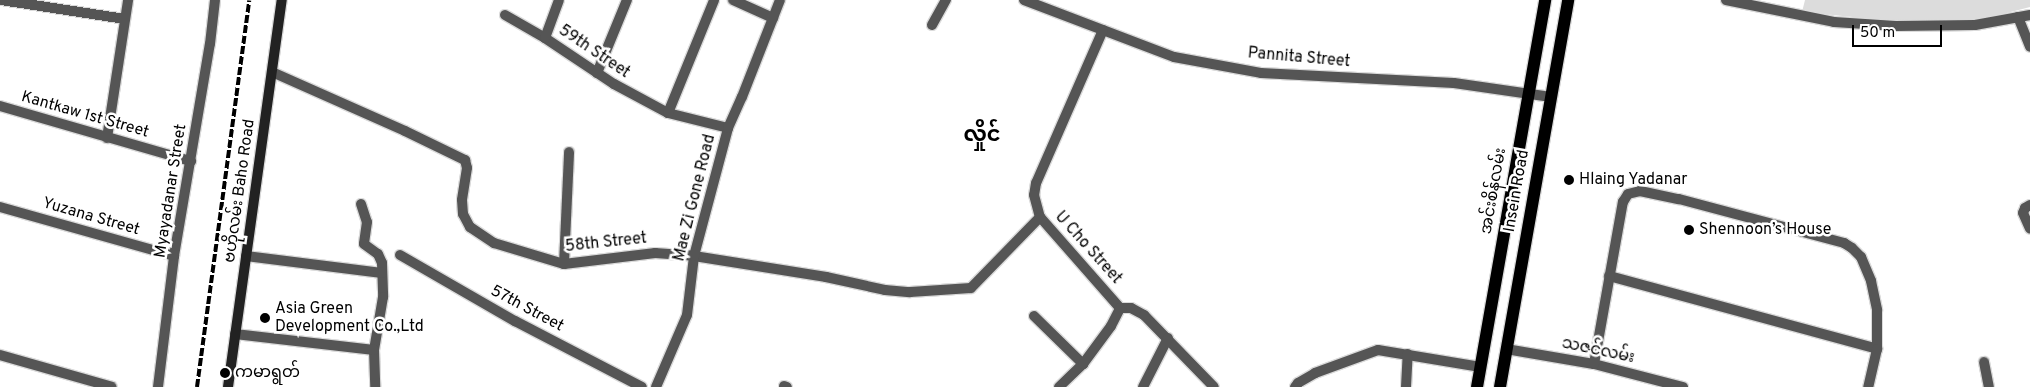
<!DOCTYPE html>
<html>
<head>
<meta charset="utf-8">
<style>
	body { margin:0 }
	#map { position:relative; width:2030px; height:387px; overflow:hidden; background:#fff; font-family:Overpass,"Noto Sans Myanmar",sans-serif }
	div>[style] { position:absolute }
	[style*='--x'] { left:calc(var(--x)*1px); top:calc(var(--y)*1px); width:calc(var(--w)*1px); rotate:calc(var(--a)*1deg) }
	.green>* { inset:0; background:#dcdcdc }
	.roads { filter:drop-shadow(1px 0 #dbdbdb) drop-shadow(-1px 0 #dbdbdb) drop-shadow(0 1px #dbdbdb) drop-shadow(0 -1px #dbdbdb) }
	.street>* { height:10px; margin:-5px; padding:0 5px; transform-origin:5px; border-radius:5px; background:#555 }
	.secondary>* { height:10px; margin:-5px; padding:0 5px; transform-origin:5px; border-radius:5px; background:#222 }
	.primary>* { height:12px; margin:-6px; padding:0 6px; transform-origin:6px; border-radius:6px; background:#000 }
	.rail>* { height:4px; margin-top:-2px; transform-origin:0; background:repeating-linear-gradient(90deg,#000 0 8px,transparent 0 10.5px) }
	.dots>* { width:14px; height:14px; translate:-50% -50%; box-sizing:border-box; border:2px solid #fff; border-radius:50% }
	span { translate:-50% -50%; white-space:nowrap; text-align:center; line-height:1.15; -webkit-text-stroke:5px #fff; paint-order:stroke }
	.street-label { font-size:16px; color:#000 }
	.poi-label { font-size:16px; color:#000 }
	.left { translate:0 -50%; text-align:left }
	.district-label { font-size:21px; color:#000; font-weight:700 }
	.scale { position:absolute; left:1852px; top:25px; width:90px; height:22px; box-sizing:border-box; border:2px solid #000; border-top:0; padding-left:6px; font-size:15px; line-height:18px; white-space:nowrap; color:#000; -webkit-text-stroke:4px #fff; paint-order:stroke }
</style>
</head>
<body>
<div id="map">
	<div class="green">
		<div style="clip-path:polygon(1805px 0,2030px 0,2030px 7px,1976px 21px,1883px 20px,1802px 12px)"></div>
	</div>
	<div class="roads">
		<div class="street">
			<div style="--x:1;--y:0;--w:125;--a:8.7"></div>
			<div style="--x:733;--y:0;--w:44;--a:24.2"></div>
			<div style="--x:1024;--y:0;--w:160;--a:20.8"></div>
			<div style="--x:1174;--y:57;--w:88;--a:10.4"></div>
			<div style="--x:1261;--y:73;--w:193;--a:3"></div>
			<div style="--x:1454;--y:83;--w:98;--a:8.2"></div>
			<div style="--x:1726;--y:0;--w:110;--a:11.5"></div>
			<div style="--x:1834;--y:22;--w:62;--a:3.7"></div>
			<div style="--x:1896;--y:26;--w:79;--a:-0.7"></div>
			<div style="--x:1975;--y:25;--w:56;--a:-10.3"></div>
			<div style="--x:505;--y:15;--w:46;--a:29.9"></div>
			<div style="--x:545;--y:38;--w:83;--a:33.7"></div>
			<div style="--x:614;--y:84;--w:61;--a:28.2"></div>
			<div style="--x:668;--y:113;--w:62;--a:14"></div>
			<div style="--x:2018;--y:17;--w:32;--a:68"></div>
			<div style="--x:932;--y:25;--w:29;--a:-61"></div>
			<div style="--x:1103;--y:30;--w:167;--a:113.6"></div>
			<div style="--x:1036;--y:183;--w:12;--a:99"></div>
			<div style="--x:1034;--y:195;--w:23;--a:75"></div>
			<div style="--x:1040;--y:217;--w:121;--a:48.7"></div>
			<div style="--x:545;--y:38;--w:40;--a:-69.8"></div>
			<div style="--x:272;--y:72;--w:145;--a:23.9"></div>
			<div style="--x:405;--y:131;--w:67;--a:25.8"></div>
			<div style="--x:465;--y:160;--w:8;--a:76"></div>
			<div style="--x:467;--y:168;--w:32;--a:99"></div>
			<div style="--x:462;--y:200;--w:14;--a:86"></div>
			<div style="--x:463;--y:214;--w:15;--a:62"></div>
			<div style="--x:470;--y:227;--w:29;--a:34"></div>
			<div style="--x:494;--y:243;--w:73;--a:16.7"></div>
			<div style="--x:564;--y:264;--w:92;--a:-6.9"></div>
			<div style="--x:655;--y:253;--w:39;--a:4"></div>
			<div style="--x:694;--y:256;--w:134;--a:9"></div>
			<div style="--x:826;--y:277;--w:60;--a:12.4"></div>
			<div style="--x:885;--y:290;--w:25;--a:5"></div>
			<div style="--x:910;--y:292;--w:61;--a:-3.8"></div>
			<div style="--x:971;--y:288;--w:99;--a:-45.8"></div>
			<div style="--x:597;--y:73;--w:79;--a:-67.7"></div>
			<div style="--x:0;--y:106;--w:199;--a:16.1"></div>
			<div style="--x:668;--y:113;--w:122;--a:-67.8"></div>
			<div style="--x:107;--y:138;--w:140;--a:-81.3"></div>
			<div style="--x:361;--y:204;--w:19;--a:72"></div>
			<div style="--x:367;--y:222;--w:22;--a:98"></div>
			<div style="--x:364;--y:244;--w:17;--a:36"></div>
			<div style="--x:378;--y:254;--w:10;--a:66"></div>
			<div style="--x:382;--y:263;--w:34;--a:88"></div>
			<div style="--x:383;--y:297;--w:54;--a:99.6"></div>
			<div style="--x:374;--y:350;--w:37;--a:88"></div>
			<div style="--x:2030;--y:205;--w:6;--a:149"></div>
			<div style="--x:2025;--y:208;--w:5;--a:112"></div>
			<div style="--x:2023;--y:213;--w:17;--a:66"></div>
			<div style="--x:0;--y:207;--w:181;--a:15.7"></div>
			<div style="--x:400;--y:255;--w:133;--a:29.9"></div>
			<div style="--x:515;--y:321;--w:143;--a:27.5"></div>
			<div style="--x:246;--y:256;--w:137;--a:7.1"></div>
			<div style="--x:564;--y:264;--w:112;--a:-87.4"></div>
			<div style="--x:1609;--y:276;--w:278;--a:15.2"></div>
			<div style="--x:1120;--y:308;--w:11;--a:0"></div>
			<div style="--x:1131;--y:308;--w:15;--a:28"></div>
			<div style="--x:1144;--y:315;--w:100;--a:45.8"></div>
			<div style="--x:1034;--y:316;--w:69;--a:44.4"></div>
			<div style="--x:235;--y:334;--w:140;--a:6.6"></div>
			<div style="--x:1506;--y:349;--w:89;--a:9.7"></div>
			<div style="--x:1594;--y:364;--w:92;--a:14.5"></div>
			<div style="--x:0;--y:355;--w:116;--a:15.9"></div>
			<div style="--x:1984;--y:362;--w:25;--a:79"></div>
			<div style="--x:1594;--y:364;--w:165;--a:-79.9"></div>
			<div style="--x:1623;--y:202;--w:9;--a:-58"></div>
			<div style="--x:1628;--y:194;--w:12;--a:-14"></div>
			<div style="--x:1640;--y:191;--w:40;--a:12"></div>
			<div style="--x:1679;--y:199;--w:171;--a:14.9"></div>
			<div style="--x:1844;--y:243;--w:9;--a:32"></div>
			<div style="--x:1852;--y:248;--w:13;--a:45"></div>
			<div style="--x:1861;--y:257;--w:26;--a:67"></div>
			<div style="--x:1871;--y:281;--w:30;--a:78"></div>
			<div style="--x:1877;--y:310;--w:39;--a:90"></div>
			<div style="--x:1877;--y:349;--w:39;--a:103"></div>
			<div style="--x:784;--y:386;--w:3;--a:18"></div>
			<div style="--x:158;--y:387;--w:132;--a:-83"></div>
			<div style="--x:174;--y:256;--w:215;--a:-80.4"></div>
			<div style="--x:210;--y:44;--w:44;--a:-83.5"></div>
			<div style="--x:656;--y:387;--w:78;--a:-66.7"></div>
			<div style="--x:687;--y:315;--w:59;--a:-83.2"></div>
			<div style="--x:694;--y:256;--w:132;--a:-75.1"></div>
			<div style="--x:728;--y:128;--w:34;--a:-66"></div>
			<div style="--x:742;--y:97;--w:104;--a:-68.6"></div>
			<div style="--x:1059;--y:387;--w:33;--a:-44"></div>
			<div style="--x:1083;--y:364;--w:47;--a:-53.6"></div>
			<div style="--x:1111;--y:326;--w:20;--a:-63"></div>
			<div style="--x:1143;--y:387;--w:55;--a:-63"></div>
			<div style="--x:1295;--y:387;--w:5;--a:-53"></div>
			<div style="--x:1298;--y:383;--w:20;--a:-30"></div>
			<div style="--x:1315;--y:373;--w:67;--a:-20.1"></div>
			<div style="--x:1378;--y:350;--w:104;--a:9.4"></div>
			<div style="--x:1406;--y:387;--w:33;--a:-87"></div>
		</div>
		<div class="secondary">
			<div style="--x:228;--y:387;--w:391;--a:-82.1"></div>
		</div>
		<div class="primary">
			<div style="--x:1477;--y:387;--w:393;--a:-80"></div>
			<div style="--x:1500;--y:387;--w:393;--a:-80"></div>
		</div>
	</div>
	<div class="rail">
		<div style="--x:197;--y:387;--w:390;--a:-82.3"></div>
	</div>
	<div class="dots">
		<div style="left:1569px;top:180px;background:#000"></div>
		<div style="left:1689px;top:230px;background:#000"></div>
		<div style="left:265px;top:318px;background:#000"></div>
		<div style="left:225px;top:373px;background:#000"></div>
	</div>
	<div class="street-label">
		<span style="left:594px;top:52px;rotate:34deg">59th Street</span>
		<span style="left:1299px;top:58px;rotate:5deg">Pannita Street</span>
		<span style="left:85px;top:115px;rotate:16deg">Kantkaw 1st Street</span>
		<span style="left:171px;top:191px;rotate:-81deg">Myayadanar Street</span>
		<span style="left:240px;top:191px;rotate:-82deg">ဗဟိုလမ်း Baho Road</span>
		<span style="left:1494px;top:191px;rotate:-80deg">အင်းစိန်လမ်း</span>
		<span style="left:1517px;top:191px;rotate:-80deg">Insein Road</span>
		<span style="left:695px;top:198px;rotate:-76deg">Mae Zi Gone Road</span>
		<span style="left:91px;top:217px;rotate:16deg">Yuzana Street</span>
		<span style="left:606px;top:243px;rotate:-6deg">58th Street</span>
		<span style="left:1088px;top:248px;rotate:48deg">U Cho Street</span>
		<span style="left:527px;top:309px;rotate:28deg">57th Street</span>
		<span style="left:1598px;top:351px;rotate:12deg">သဇင်လမ်း</span>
	</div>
	<div class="poi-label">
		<span class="left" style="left:1579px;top:180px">Hlaing Yadanar</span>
		<span class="left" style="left:1699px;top:230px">Shennoon’s House</span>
		<span class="left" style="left:275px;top:318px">Asia Green<br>Development Co.,Ltd</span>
		<span class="left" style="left:235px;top:373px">ကမာရွတ်</span>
	</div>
	<div class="district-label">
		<span style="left:982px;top:136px">လှိုင်</span>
	</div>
	<div class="scale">50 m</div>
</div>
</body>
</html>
